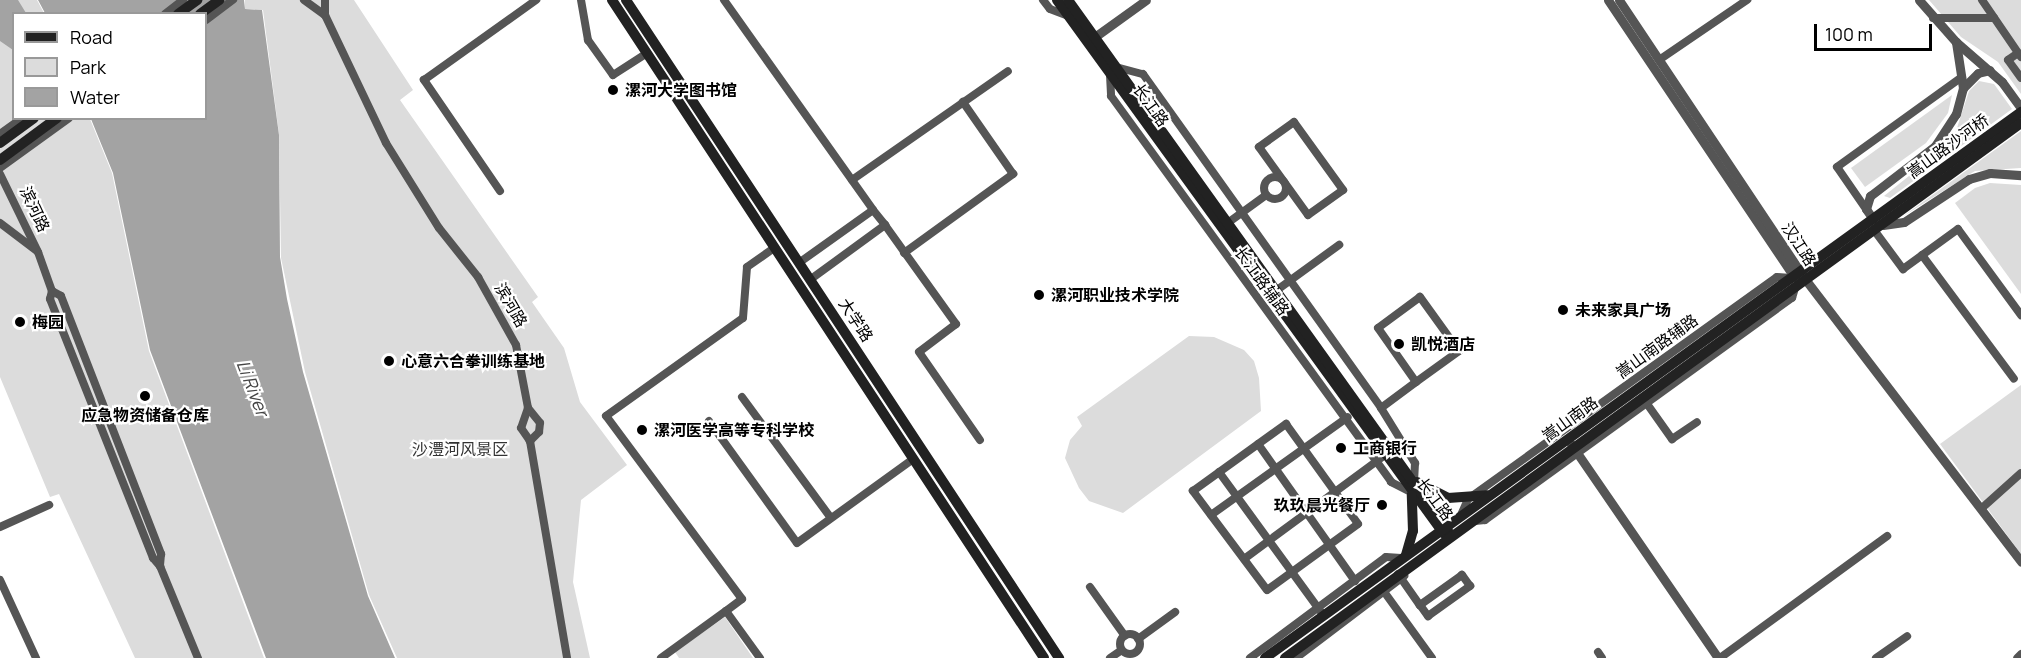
<!DOCTYPE html>
<html>
<head>
<meta charset="utf-8">
<style>
	body { margin:0 }
	#map { position:relative; width:2021px; height:658px; overflow:hidden; background:#fff; font-family:Manrope,"Noto Sans SC",sans-serif }
	div>[style] { position:absolute }
	[style*='--x'] { left:calc(var(--x)*1px); top:calc(var(--y)*1px); width:calc(var(--w)*1px); rotate:calc(var(--a)*1deg) }
	.green>* { inset:0; background:#dcdcdc }
	.water>* { inset:0; background:#a3a3a3 }
	.minor>* { height:8px; margin:-4px; padding:0 4px; transform-origin:4px; border-radius:4px; background:#555 }
	.minor>.ring { margin:-4px; padding:0; box-sizing:content-box; background:none; border:8px solid #555; border-radius:50% }
	.tertiary>* { height:9px; margin:-4.5px; padding:0 4.5px; transform-origin:4.5px; border-radius:4.5px; background:#555 }
	.secondary>* { height:10px; margin:-5px; padding:0 5px; transform-origin:5px; border-radius:5px; background:#222 }
	.dots>* { width:16px; height:16px; translate:-50% -50%; box-sizing:border-box; border:3px solid #fff; border-radius:50% }
	span { translate:-50% -50%; white-space:nowrap; text-align:center; line-height:1.15; -webkit-text-stroke:4.5px #fff; paint-order:stroke }
	.poi-label { font-size:16px; color:#000; font-weight:700 }
	.left { translate:0 -50%; text-align:left }
	.right { translate:-100% -50%; text-align:right }
	.street-label { font-size:16px; color:#000 }
	.park-label { font-size:16px; color:#333 }
	.water-label { font-size:18px; color:#444; font-style:italic }
	.legend { position:absolute; left:12px; top:12px; width:195px; height:108px; box-sizing:border-box; background:#fff; border:2px solid #999; margin:0; padding:8px 10px; list-style:none; font-size:18px; color:#000 }
	.legend li { display:flex; align-items:center; gap:12px; height:30px }
	.legend b { width:30px; border:2px solid #999 }
	.scale { position:absolute; left:1814px; top:24px; width:118px; height:27px; box-sizing:border-box; border:3px solid #000; border-top:0; padding-left:8px; font-size:18px; line-height:21px; white-space:nowrap; color:#000; -webkit-text-stroke:4px #fff; paint-order:stroke }
</style>
</head>
<body>
<div id="map">
	<div class="green">
		<div style="clip-path:polygon(0 0,37px 0,44px 13px,14px 14px,14px 118px,90px 119px,112px 173px,149px 351px,264px 658px,135px 658px,59px 494px,50px 497px,0 377px)"></div>
		<div style="clip-path:polygon(245px 0,354px 0,413px 90px,400px 100px,538px 297px,532px 302px,564px 348px,580px 402px,627px 465px,581px 500px,573px 582px,590px 658px,397px 658px,369px 595px,305px 372px,281px 258px,279px 134px,263px 10px,245px 9px)"></div>
		<div style="clip-path:polygon(1929px 0,2021px 0,2021px 94px,1998px 62px,1961px 37px)"></div>
		<div style="clip-path:polygon(1979px 81px,1994px 84px,2012px 109px,1890px 198px,1884px 196px,1944px 148px,1956px 131px,1969px 91px)"></div>
		<div style="clip-path:polygon(1952px 95px,1948px 113px,1926px 143px,1865px 187px,1851px 168px)"></div>
		<div style="clip-path:polygon(2021px 131px,2021px 168px,1975px 171px,1902px 217px)"></div>
		<div style="clip-path:polygon(1990px 183px,2021px 185px,2021px 294px,1955px 203px,1975px 188px)"></div>
		<div style="clip-path:polygon(1189px 336px,1214px 337px,1244px 350px,1254px 361px,1259px 378px,1261px 411px,1123px 513px,1089px 501px,1079px 488px,1065px 458px,1070px 440px,1082px 426px,1077px 417px)"></div>
		<div style="clip-path:polygon(2021px 385px,2021px 554px,1940px 444px)"></div>
		<div style="clip-path:polygon(725px 617px,753px 658px,679px 658px,675px 652px)"></div>
	</div>
	<div class="water">
		<div style="clip-path:polygon(0 0,18px 0,26px 13px,14px 14px,13px 50px,0 41px)"></div>
		<div style="clip-path:polygon(38px 0,244px 0,245px 9px,262px 10px,279px 135px,280px 257px,287px 299px,303px 372px,368px 596px,395px 658px,266px 658px,150px 350px,113px 173px,91px 119px,206px 118px,206px 14px,45px 13px)"></div>
	</div>
	<div class="minor">
		<div style="--x:304;--y:0;--w:26;--a:36"></div>
		<div style="--x:325;--y:0;--w:15;--a:90"></div>
		<div style="--x:325;--y:15;--w:142;--a:64.5"></div>
		<div style="--x:386;--y:143;--w:100;--a:58.1"></div>
		<div style="--x:439;--y:228;--w:63;--a:51.5"></div>
		<div style="--x:478;--y:277;--w:78;--a:60.8"></div>
		<div style="--x:516;--y:345;--w:64;--a:79.2"></div>
		<div style="--x:528;--y:408;--w:21;--a:109"></div>
		<div style="--x:521;--y:428;--w:16;--a:55"></div>
		<div style="--x:530;--y:441;--w:220;--a:80.3"></div>
		<div style="--x:581;--y:0;--w:41;--a:80.1"></div>
		<div style="--x:588;--y:40;--w:43;--a:54.5"></div>
		<div style="--x:613;--y:75;--w:40;--a:-32.9"></div>
		<div style="--x:724;--y:0;--w:257;--a:54.6"></div>
		<div style="--x:873;--y:210;--w:90;--a:144.5"></div>
		<div style="--x:1043;--y:0;--w:11;--a:52"></div>
		<div style="--x:1050;--y:9;--w:19;--a:21"></div>
		<div style="--x:1982;--y:0;--w:69;--a:55.6"></div>
		<div style="--x:165;--y:14;--w:23;--a:-38"></div>
		<div style="--x:1933;--y:18;--w:61;--a:0"></div>
		<div style="--x:206;--y:20;--w:34;--a:-37"></div>
		<div style="--x:2018;--y:53;--w:12;--a:145"></div>
		<div style="--x:2008;--y:60;--w:22;--a:54"></div>
		<div style="--x:1659;--y:60;--w:107;--a:-34.3"></div>
		<div style="--x:1116;--y:67;--w:28;--a:15"></div>
		<div style="--x:1143;--y:74;--w:410;--a:54.5"></div>
		<div style="--x:1381;--y:408;--w:65;--a:58.3"></div>
		<div style="--x:1415;--y:463;--w:18;--a:93"></div>
		<div style="--x:1110;--y:75;--w:21;--a:87"></div>
		<div style="--x:1111;--y:96;--w:477;--a:54"></div>
		<div style="--x:1391;--y:482;--w:22;--a:27"></div>
		<div style="--x:1294;--y:122;--w:84;--a:54.2"></div>
		<div style="--x:1343;--y:190;--w:43;--a:144.5"></div>
		<div style="--x:1308;--y:215;--w:84;--a:-125.8"></div>
		<div style="--x:1259;--y:147;--w:43;--a:-35.5"></div>
		<div style="--x:0;--y:134;--w:27;--a:-36"></div>
		<div style="--x:0;--y:168;--w:85;--a:-35.9"></div>
		<div style="--x:0;--y:174;--w:87;--a:64"></div>
		<div style="--x:38;--y:252;--w:41;--a:70.3"></div>
		<div style="--x:52;--y:291;--w:8;--a:104"></div>
		<div style="--x:50;--y:299;--w:279;--a:68.3"></div>
		<div style="--x:153;--y:558;--w:11;--a:49"></div>
		<div style="--x:160;--y:566;--w:100;--a:67.6"></div>
		<div class="ring" style="left:1264px;top:177px;width:14px;height:14px"></div>
		<div style="--x:852;--y:180;--w:190;--a:-34.9"></div>
		<div style="--x:500;--y:191;--w:135;--a:-124.4"></div>
		<div style="--x:424;--y:80;--w:138;--a:-35.5"></div>
		<div style="--x:1866;--y:209;--w:51;--a:-124.6"></div>
		<div style="--x:1837;--y:167;--w:154;--a:-35.8"></div>
		<div style="--x:873;--y:210;--w:19;--a:51"></div>
		<div style="--x:1229;--y:222;--w:46;--a:-36.1"></div>
		<div style="--x:0;--y:223;--w:46;--a:37.1"></div>
		<div style="--x:1874;--y:230;--w:49;--a:53.4"></div>
		<div style="--x:1903;--y:269;--w:68;--a:-36"></div>
		<div style="--x:1958;--y:229;--w:107;--a:53.8"></div>
		<div style="--x:904;--y:253;--w:135;--a:-35.9"></div>
		<div style="--x:1013;--y:174;--w:88;--a:-124.8"></div>
		<div style="--x:1922;--y:255;--w:154;--a:53.4"></div>
		<div style="--x:811;--y:279;--w:92;--a:-36.1"></div>
		<div style="--x:885;--y:225;--w:122;--a:54.4"></div>
		<div style="--x:956;--y:324;--w:46;--a:142.9"></div>
		<div style="--x:919;--y:352;--w:107;--a:55.3"></div>
		<div style="--x:1277;--y:290;--w:77;--a:-36"></div>
		<div style="--x:52;--y:291;--w:10;--a:29"></div>
		<div style="--x:61;--y:296;--w:277;--a:68.8"></div>
		<div style="--x:161;--y:554;--w:12;--a:95"></div>
		<div style="--x:742;--y:397;--w:150;--a:53.7"></div>
		<div style="--x:1645;--y:401;--w:47;--a:54.6"></div>
		<div style="--x:1672;--y:439;--w:30;--a:-34"></div>
		<div style="--x:528;--y:408;--w:19;--a:51"></div>
		<div style="--x:540;--y:423;--w:9;--a:96"></div>
		<div style="--x:539;--y:432;--w:13;--a:135"></div>
		<div style="--x:1381;--y:408;--w:44;--a:-36.6"></div>
		<div style="--x:1416;--y:382;--w:53;--a:-35.8"></div>
		<div style="--x:1459;--y:351;--w:67;--a:-125.8"></div>
		<div style="--x:1420;--y:297;--w:52;--a:143.6"></div>
		<div style="--x:1378;--y:328;--w:66;--a:54.9"></div>
		<div style="--x:709;--y:421;--w:150;--a:54.2"></div>
		<div style="--x:797;--y:543;--w:143;--a:-35.9"></div>
		<div style="--x:1286;--y:424;--w:123;--a:54.2"></div>
		<div style="--x:1358;--y:524;--w:112;--a:144"></div>
		<div style="--x:1267;--y:590;--w:124;--a:-126.8"></div>
		<div style="--x:1193;--y:491;--w:115;--a:-35.8"></div>
		<div style="--x:1258;--y:444;--w:168;--a:54.7"></div>
		<div style="--x:1219;--y:472;--w:173;--a:53.9"></div>
		<div style="--x:1982;--y:508;--w:52;--a:-41.9"></div>
		<div style="--x:1211;--y:515;--w:168;--a:-35.6"></div>
		<div style="--x:1461;--y:515;--w:17;--a:-66"></div>
		<div style="--x:1468;--y:499;--w:380;--a:-35.7"></div>
		<div style="--x:1777;--y:277;--w:14;--a:4"></div>
		<div style="--x:1475;--y:521;--w:10;--a:-6"></div>
		<div style="--x:1485;--y:520;--w:379;--a:-35.9"></div>
		<div style="--x:1792;--y:298;--w:10;--a:-73"></div>
		<div style="--x:0;--y:527;--w:54;--a:-24.2"></div>
		<div style="--x:1244;--y:559;--w:175;--a:-36.4"></div>
		<div style="--x:1398;--y:574;--w:38;--a:55"></div>
		<div style="--x:1420;--y:605;--w:14;--a:54"></div>
		<div style="--x:1428;--y:616;--w:52;--a:-35.5"></div>
		<div style="--x:1470;--y:586;--w:14;--a:-126"></div>
		<div style="--x:1462;--y:575;--w:52;--a:144.5"></div>
		<div style="--x:0;--y:580;--w:86;--a:65.2"></div>
		<div style="--x:1090;--y:587;--w:60;--a:54.5"></div>
		<div style="--x:1385;--y:593;--w:80;--a:54.1"></div>
		<div class="ring" style="left:1120px;top:634px;width:12px;height:12px"></div>
		<div style="--x:1138;--y:639;--w:46;--a:-36.1"></div>
		<div style="--x:1598;--y:652;--w:7;--a:56"></div>
		<div style="--x:661;--y:658;--w:80;--a:-35.9"></div>
		<div style="--x:760;--y:658;--w:58;--a:-125.9"></div>
		<div style="--x:726;--y:611;--w:20;--a:-37"></div>
		<div style="--x:742;--y:599;--w:228;--a:-126.6"></div>
		<div style="--x:606;--y:416;--w:168;--a:-35.6"></div>
		<div style="--x:743;--y:318;--w:51;--a:-85.5"></div>
		<div style="--x:747;--y:267;--w:33;--a:-35"></div>
		<div style="--x:1110;--y:658;--w:14;--a:-34"></div>
		<div style="--x:1250;--y:658;--w:169;--a:-36.6"></div>
		<div style="--x:1386;--y:557;--w:15;--a:4"></div>
		<div style="--x:1296;--y:658;--w:136;--a:-37.2"></div>
		<div style="--x:1720;--y:658;--w:207;--a:-36.1"></div>
		<div style="--x:1876;--y:658;--w:38;--a:-35"></div>
	</div>
	<div class="tertiary">
		<div style="--x:1608;--y:0;--w:334;--a:56.1"></div>
		<div style="--x:1794;--y:277;--w:5;--a:11"></div>
		<div style="--x:1619;--y:0;--w:335;--a:56.3"></div>
		<div style="--x:1805;--y:279;--w:356;--a:52.6"></div>
		<div style="--x:1919;--y:0;--w:56;--a:48.6"></div>
		<div style="--x:1956;--y:42;--w:61;--a:41"></div>
		<div style="--x:2002;--y:82;--w:32;--a:54"></div>
		<div style="--x:1089;--y:41;--w:70;--a:-35.7"></div>
		<div style="--x:1963;--y:88;--w:21;--a:-45"></div>
		<div style="--x:1978;--y:73;--w:12;--a:-14"></div>
		<div style="--x:1873;--y:219;--w:12;--a:-125"></div>
		<div style="--x:1866;--y:209;--w:14;--a:-73"></div>
		<div style="--x:1870;--y:196;--w:82;--a:-37.6"></div>
		<div style="--x:1935;--y:146;--w:38;--a:-57"></div>
		<div style="--x:1956;--y:114;--w:27;--a:-75"></div>
		<div style="--x:1963;--y:88;--w:47;--a:-98.7"></div>
		<div style="--x:1883;--y:225;--w:21;--a:-8"></div>
		<div style="--x:1904;--y:222;--w:78;--a:-33.5"></div>
		<div style="--x:1969;--y:179;--w:22;--a:-16"></div>
		<div style="--x:1990;--y:173;--w:31;--a:4"></div>
		<div style="--x:1571;--y:444;--w:260;--a:55.5"></div>
		<div style="--x:2017;--y:658;--w:6;--a:-45"></div>
	</div>
	<div class="secondary">
		<div style="--x:612;--y:0;--w:787;--a:56.71"></div>
		<div style="--x:626;--y:0;--w:788;--a:56.65"></div>
		<div style="--x:1057;--y:0;--w:659;--a:54.07"></div>
		<div style="--x:1068;--y:0;--w:653;--a:54.41"></div>
		<div style="--x:178;--y:14;--w:24;--a:-36"></div>
		<div style="--x:200;--y:14;--w:24;--a:-36"></div>
		<div style="--x:0;--y:143;--w:42;--a:-36.3"></div>
		<div style="--x:0;--y:160;--w:71;--a:-36.4"></div>
		<div style="--x:1417;--y:482;--w:35;--a:27"></div>
		<div style="--x:1448;--y:498;--w:39;--a:-4"></div>
		<div style="--x:1406;--y:555;--w:25;--a:-74"></div>
		<div style="--x:1413;--y:531;--w:36;--a:-92"></div>
		<div style="--x:1265;--y:658;--w:933;--a:-35.84"></div>
		<div style="--x:1285;--y:658;--w:910;--a:-36.01"></div>
	</div>
	<div class="dots">
		<div style="left:613px;top:90px;background:#000"></div>
		<div style="left:1039px;top:295px;background:#000"></div>
		<div style="left:1563px;top:310px;background:#000"></div>
		<div style="left:20px;top:322px;background:#000"></div>
		<div style="left:1399px;top:344px;background:#000"></div>
		<div style="left:389px;top:361px;background:#000"></div>
		<div style="left:145px;top:396px;background:#000"></div>
		<div style="left:642px;top:430px;background:#000"></div>
		<div style="left:1341px;top:448px;background:#000"></div>
		<div style="left:1382px;top:505px;background:#000"></div>
	</div>
	<div class="poi-label">
		<span class="left" style="left:625px;top:90px">漯河大学图书馆</span>
		<span class="left" style="left:1051px;top:295px">漯河职业技术学院</span>
		<span class="left" style="left:1575px;top:310px">未来家具广场</span>
		<span class="left" style="left:32px;top:322px">梅园</span>
		<span class="left" style="left:1411px;top:344px">凯悦酒店</span>
		<span class="left" style="left:401px;top:361px">心意六合拳训练基地</span>
		<span style="left:145px;top:415px">应急物资储备仓库</span>
		<span class="left" style="left:654px;top:430px">漯河医学高等专科学校</span>
		<span class="left" style="left:1353px;top:448px">工商银行</span>
		<span class="right" style="left:1370px;top:505px">玖玖晨光餐厅</span>
	</div>
	<div class="street-label">
		<span style="left:1151px;top:105px;rotate:54deg">长江路</span>
		<span style="left:1948px;top:146px;rotate:-36deg">嵩山路沙河桥</span>
		<span style="left:35px;top:209px;rotate:65deg">滨河路</span>
		<span style="left:1799px;top:244px;rotate:57deg">汉江路</span>
		<span style="left:1262px;top:281px;rotate:54deg">长江路辅路</span>
		<span style="left:511px;top:305px;rotate:60deg">滨河路</span>
		<span style="left:856px;top:320px;rotate:57deg">大学路</span>
		<span style="left:1657px;top:346px;rotate:-36deg">嵩山南路辅路</span>
		<span style="left:1570px;top:419px;rotate:-36deg">嵩山南路</span>
		<span style="left:1435px;top:499px;rotate:53deg">长江路</span>
	</div>
	<div class="park-label">
		<span style="left:460px;top:449px">沙澧河风景区</span>
	</div>
	<div class="water-label">
		<span style="left:253px;top:388px;rotate:69deg">Li River</span>
	</div>
	<ul class="legend">
	<li><b style="height:8px;background:#222"></b>Road</li>
	<li><b style="height:16px;background:#dcdcdc"></b>Park</li>
	<li><b style="height:16px;background:#a3a3a3"></b>Water</li>
	</ul>
	<div class="scale">100 m</div>
</div>
</body>
</html>
